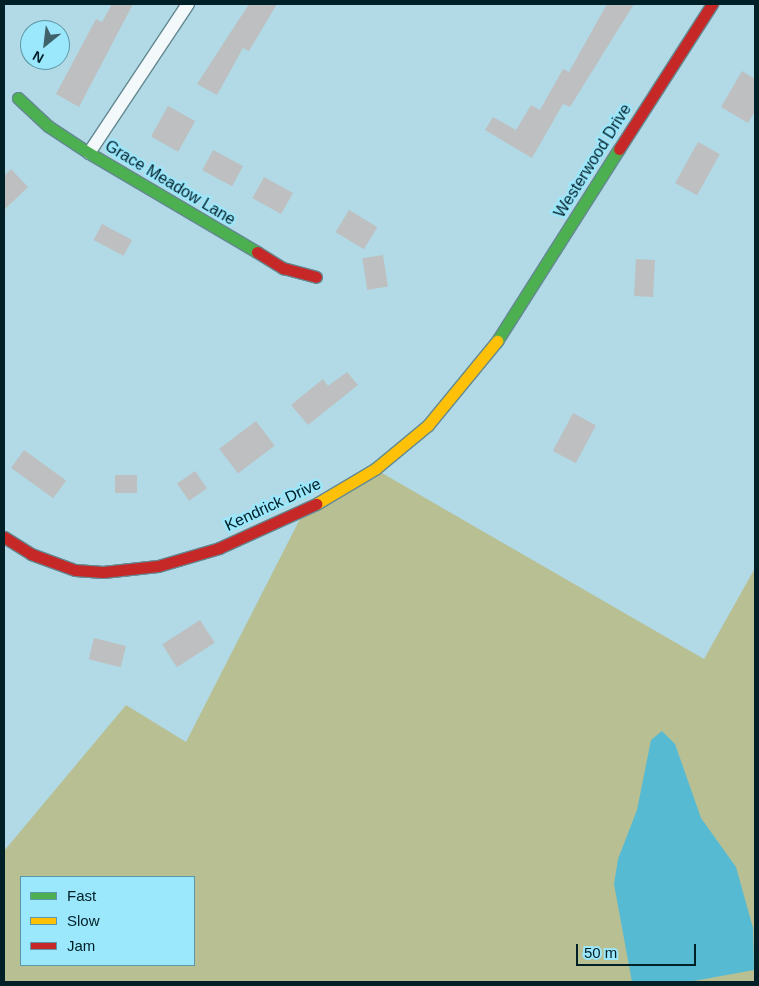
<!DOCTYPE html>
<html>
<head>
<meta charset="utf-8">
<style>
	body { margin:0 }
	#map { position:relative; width:759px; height:986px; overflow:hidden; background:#b1dae6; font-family:Arial,sans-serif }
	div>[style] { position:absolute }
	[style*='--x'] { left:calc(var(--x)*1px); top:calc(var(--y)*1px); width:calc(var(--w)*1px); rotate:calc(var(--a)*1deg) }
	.forest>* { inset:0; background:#b8bf93 }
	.water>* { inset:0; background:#55bad2 }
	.building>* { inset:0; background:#bebfc0; transform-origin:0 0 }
	.roads { filter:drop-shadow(1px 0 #648992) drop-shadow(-1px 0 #648992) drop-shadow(0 1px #648992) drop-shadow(0 -1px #648992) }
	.street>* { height:12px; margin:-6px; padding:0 6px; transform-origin:6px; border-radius:6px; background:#f3f9fb }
	.fast>* { height:11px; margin:-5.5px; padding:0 5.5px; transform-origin:5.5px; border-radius:5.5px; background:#4caf50 }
	.slow>* { height:11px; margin:-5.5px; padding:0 5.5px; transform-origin:5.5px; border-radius:5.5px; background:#ffc107 }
	.jam>* { height:11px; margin:-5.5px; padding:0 5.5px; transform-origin:5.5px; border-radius:5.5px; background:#c62828 }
	span { translate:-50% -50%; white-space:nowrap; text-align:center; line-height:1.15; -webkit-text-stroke:4.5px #9be7fc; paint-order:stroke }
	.street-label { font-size:16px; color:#002028 }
	.frame { position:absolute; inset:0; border:5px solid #002028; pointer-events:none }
	.legend { position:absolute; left:20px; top:876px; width:175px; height:90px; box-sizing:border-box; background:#9be7fc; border:1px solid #5d97a7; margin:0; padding:6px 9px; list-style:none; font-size:15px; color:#002028 }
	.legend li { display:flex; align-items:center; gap:10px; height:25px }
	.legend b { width:25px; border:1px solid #5d97a7 }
	.north { position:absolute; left:20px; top:20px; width:50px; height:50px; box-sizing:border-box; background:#9be7fc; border:1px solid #5d97a7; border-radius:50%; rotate:209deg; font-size:14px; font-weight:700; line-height:20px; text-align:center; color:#002028 }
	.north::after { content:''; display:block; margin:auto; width:18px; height:22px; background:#3e616a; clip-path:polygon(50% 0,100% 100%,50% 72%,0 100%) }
	.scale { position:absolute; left:576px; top:944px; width:120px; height:22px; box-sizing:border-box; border:2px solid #002028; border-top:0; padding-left:6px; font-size:15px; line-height:18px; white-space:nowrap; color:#002028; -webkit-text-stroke:4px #9be7fc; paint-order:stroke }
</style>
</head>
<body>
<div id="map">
	<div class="forest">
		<div style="clip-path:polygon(evenodd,375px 469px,704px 659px,755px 568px,755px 982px,4px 982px,4px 851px,126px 705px,186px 742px,304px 511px,375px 469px,21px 877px,194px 877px,194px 965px,21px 965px,21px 877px)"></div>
	</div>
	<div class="water">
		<div style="clip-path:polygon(662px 731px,675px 744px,701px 818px,736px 867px,753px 928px,754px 970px,688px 982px,632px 982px,614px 884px,618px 859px,637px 810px,651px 740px)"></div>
	</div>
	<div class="building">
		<div style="clip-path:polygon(112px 4px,133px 4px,79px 107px,56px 94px,96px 19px,102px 22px)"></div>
		<div style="clip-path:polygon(249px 4px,277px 4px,249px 51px,243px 48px,217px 95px,197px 84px)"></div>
		<div style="clip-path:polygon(607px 4px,634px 4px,570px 107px,563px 104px,532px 158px,485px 130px,493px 117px,516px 130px,531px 105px,540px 110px,563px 69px,569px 72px)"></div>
		<div style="clip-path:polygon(742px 71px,755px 79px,755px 111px,748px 123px,721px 107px)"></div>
		<div style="left:168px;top:106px;width:31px;height:35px;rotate:29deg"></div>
		<div style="left:698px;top:142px;width:25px;height:47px;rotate:29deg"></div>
		<div style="left:213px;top:150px;width:34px;height:23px;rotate:28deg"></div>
		<div style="clip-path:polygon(11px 169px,28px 187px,4px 210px,4px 176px)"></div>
		<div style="left:264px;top:177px;width:33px;height:24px;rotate:29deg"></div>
		<div style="left:349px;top:210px;width:33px;height:26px;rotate:31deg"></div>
		<div style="left:102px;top:224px;width:34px;height:18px;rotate:28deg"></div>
		<div style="left:383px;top:255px;width:32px;height:21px;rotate:81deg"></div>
		<div style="left:636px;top:259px;width:19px;height:37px;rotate:3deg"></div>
		<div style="clip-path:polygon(347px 372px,358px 385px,308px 425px,291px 405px,323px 379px,328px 386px)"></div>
		<div style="left:573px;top:413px;width:26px;height:43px;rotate:28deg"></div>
		<div style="left:256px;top:421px;width:31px;height:46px;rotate:53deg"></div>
		<div style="left:24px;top:450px;width:52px;height:22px;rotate:36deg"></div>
		<div style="left:195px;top:471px;width:21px;height:22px;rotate:55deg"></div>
		<div style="left:115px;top:475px;width:22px;height:18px"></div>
		<div style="left:200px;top:620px;width:27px;height:45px;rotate:57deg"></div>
		<div style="left:94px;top:638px;width:33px;height:22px;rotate:14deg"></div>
	</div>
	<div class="roads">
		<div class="street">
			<div style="--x:89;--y:153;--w:179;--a:-56.4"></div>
		</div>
		<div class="fast">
			<div style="--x:18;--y:98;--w:41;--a:43"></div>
			<div style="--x:48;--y:126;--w:49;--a:33.4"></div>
			<div style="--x:89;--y:153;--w:195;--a:30.5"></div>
			<div style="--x:497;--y:341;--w:227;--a:-57.6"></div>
		</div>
		<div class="slow">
			<div style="--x:316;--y:504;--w:69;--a:-30.7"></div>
			<div style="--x:375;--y:469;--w:69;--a:-39.7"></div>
			<div style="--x:428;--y:425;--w:109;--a:-50.6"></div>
		</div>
		<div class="jam">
			<div style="--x:619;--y:149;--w:172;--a:-57.3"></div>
			<div style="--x:257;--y:252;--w:31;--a:32"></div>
			<div style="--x:283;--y:268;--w:34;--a:15"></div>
			<div style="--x:4;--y:537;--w:32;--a:32"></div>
			<div style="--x:31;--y:554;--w:47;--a:20"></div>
			<div style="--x:75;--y:570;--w:28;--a:4"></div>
			<div style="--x:103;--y:572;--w:55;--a:-6.2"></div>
			<div style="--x:158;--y:566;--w:64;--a:-16.4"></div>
			<div style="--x:219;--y:548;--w:107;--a:-24.4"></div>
		</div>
	</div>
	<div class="street-label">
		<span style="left:593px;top:161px;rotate:-58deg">Westerwood Drive</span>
		<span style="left:170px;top:183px;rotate:31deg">Grace Meadow Lane</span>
		<span style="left:273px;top:505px;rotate:-25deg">Kendrick Drive</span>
	</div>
	<div class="frame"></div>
	<ul class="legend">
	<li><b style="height:6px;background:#4caf50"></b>Fast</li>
	<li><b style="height:6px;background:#ffc107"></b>Slow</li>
	<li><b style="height:6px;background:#c62828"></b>Jam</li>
	</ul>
	<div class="north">N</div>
	<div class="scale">50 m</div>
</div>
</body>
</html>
